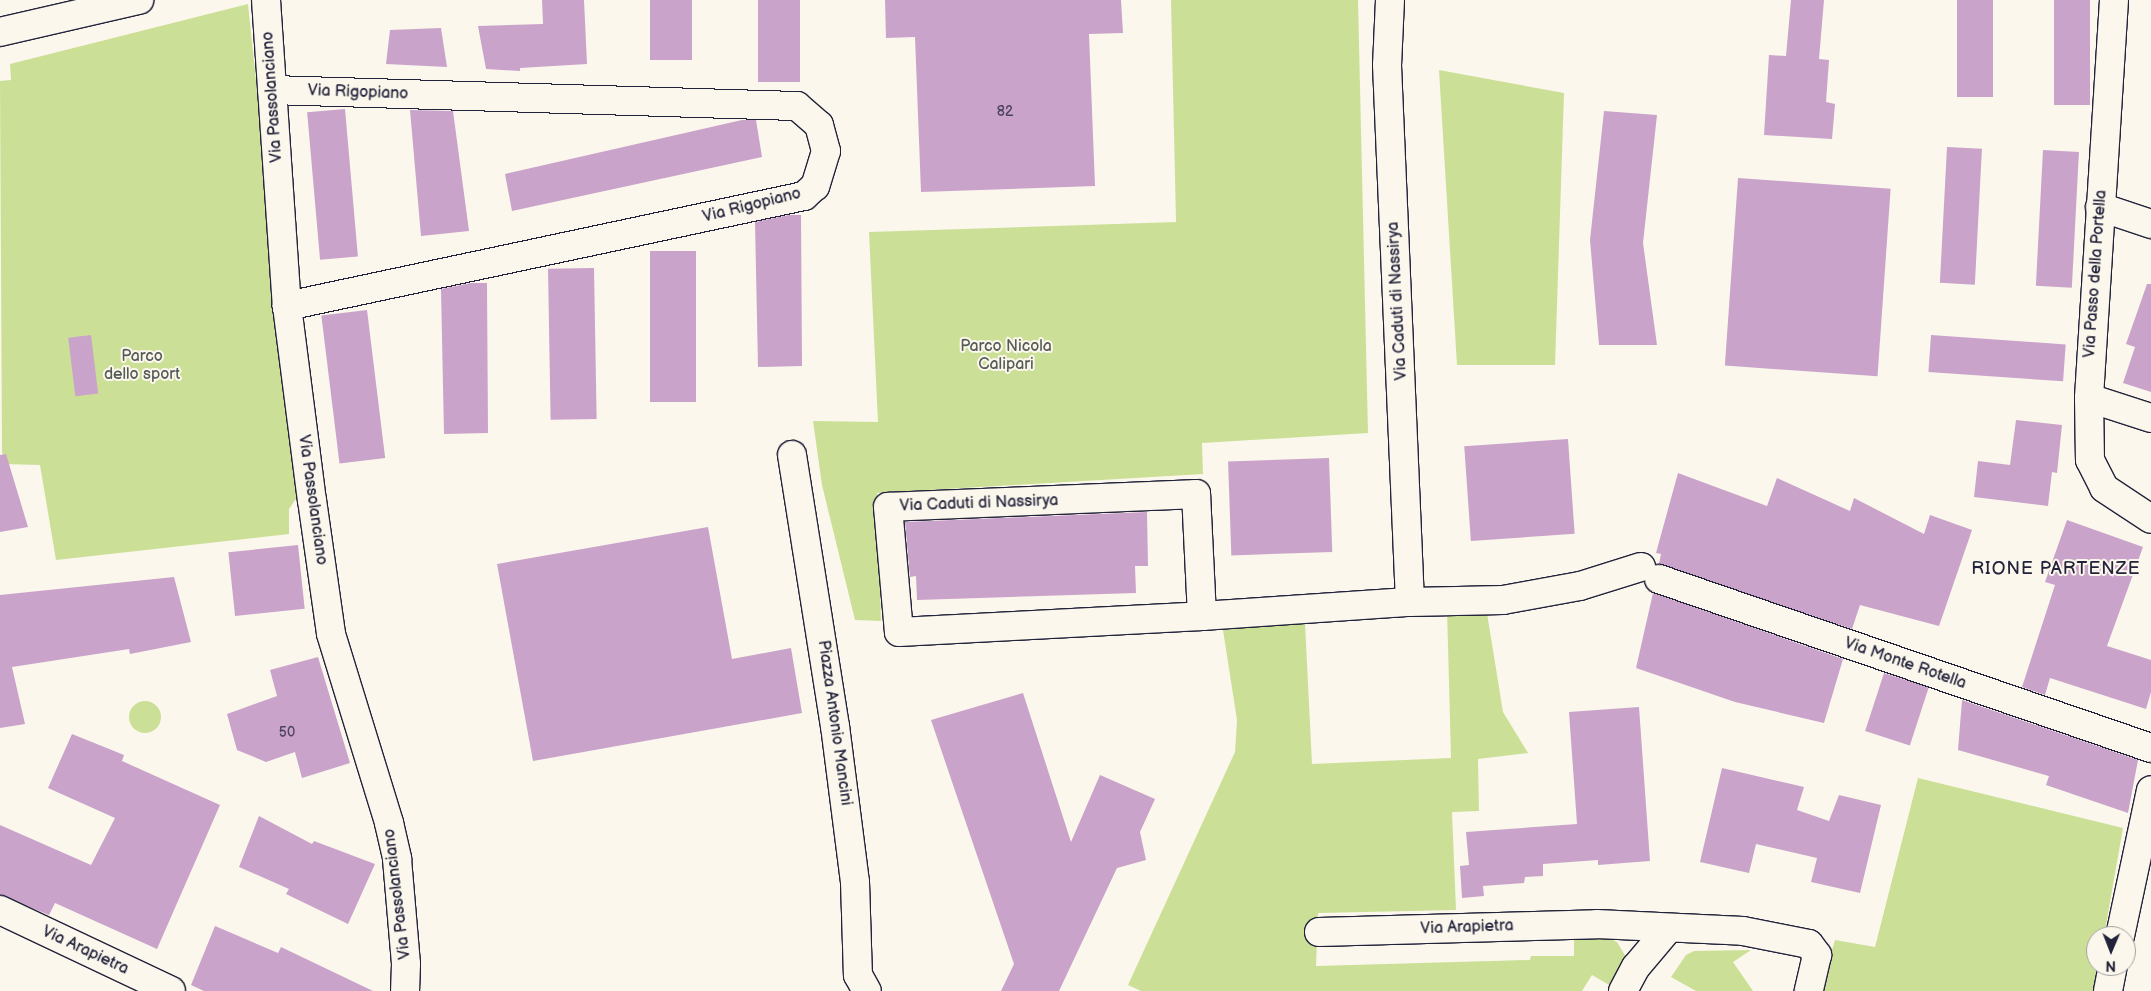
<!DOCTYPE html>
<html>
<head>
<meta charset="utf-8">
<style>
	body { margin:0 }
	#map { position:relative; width:2151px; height:991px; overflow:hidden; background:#fbf7ec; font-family:"Balsamiq Sans",sans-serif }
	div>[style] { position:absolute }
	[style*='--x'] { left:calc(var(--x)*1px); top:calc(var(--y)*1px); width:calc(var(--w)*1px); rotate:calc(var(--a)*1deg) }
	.green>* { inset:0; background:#cbe096 }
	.round { border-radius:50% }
	.building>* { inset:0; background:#caa3ca; transform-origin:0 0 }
	.roads { filter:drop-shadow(1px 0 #22223b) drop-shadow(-1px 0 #22223b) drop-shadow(0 1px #22223b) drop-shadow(0 -1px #22223b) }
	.minor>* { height:28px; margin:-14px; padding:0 14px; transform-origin:14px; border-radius:14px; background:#fbf7ec }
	span { translate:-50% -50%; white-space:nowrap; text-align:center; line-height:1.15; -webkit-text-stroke:4px #fbf7ec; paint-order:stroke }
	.number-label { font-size:14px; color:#4c425f }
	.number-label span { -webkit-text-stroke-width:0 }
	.street-label { font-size:16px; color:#22223b }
	.park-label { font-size:16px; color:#555b56 }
	.neighbourhood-label { font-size:18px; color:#22223b; letter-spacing:1px }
	.north { position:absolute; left:2086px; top:926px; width:50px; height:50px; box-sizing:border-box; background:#fbf7ec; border:1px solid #a4a2a5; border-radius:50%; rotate:181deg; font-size:14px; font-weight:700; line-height:20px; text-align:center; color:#22223b }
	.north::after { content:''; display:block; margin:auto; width:18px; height:22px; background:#22223b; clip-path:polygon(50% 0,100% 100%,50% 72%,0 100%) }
</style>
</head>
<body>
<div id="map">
	<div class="green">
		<div style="clip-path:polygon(1171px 0,1358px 0,1368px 433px,1202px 443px,1203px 474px,877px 493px,881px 621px,855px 620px,822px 485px,813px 421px,878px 422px,869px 232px,1176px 222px)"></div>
		<div style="clip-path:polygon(248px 4px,299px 494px,289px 509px,289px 534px,56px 560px,40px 465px,4px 464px,2px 451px,0 81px,11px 80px,10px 64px)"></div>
		<div style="clip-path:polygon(1439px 70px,1564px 93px,1555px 365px,1457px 365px)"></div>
		<div style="clip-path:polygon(1486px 607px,1503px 712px,1528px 753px,1478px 759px,1479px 811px,1452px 812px,1456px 910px,1318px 913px,1316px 966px,1530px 960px,1531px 956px,1574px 956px,1574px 937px,1607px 937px,1617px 942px,1626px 957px,1611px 986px,1592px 975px,1582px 991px,1141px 991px,1128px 985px,1235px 752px,1237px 720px,1223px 630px,1305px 623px,1312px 764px,1451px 758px,1447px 609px)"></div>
		<div class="round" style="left:129px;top:701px;width:32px;height:32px"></div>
		<div style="clip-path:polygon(1918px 778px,2123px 828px,2104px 936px,2096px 936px,2096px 966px,2099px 966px,2094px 991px,1820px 991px,1835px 940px,1875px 947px)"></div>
		<div style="clip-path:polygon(1751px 950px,1733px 962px,1753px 991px,1696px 991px,1671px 977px,1686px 955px,1694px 951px)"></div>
	</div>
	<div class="building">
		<div style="clip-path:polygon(542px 0,584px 0,587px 64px,520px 68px,520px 71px,486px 69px,478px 26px,543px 24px)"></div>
		<div style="left:650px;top:0;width:42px;height:60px"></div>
		<div style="left:758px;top:0;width:42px;height:82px"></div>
		<div style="clip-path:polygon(885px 0,1121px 0,1123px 33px,1089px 34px,1095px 186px,921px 192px,915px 37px,886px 38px)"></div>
		<div style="clip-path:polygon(1791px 0,1824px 0,1819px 59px,1829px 60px,1826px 102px,1835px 104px,1832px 139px,1764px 135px,1769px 55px,1786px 56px)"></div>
		<div style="left:1957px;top:0;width:36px;height:97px"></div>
		<div style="left:2054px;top:0;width:36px;height:105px"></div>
		<div style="clip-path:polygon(441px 28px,447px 67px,386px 64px,390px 30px)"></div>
		<div style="left:345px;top:109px;width:148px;height:38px;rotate:85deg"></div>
		<div style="clip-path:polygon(410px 110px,453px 111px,469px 231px,421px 236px)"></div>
		<div style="clip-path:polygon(1604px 111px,1657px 115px,1643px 243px,1657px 345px,1599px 345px,1590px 240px)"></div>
		<div style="clip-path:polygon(742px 120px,756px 120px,762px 157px,512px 211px,505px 174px)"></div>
		<div style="left:1947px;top:147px;width:35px;height:136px;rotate:3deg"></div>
		<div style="left:2043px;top:150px;width:36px;height:136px;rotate:3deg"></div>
		<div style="left:1738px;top:178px;width:153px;height:188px;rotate:4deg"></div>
		<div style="clip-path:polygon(789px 215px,801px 215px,802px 366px,758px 367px,755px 222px)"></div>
		<div style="left:650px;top:251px;width:46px;height:151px"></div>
		<div style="left:594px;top:268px;width:151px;height:46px;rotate:89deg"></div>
		<div style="clip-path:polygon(471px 283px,487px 283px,488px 433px,444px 434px,441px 289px)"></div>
		<div style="clip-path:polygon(2147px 284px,2151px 284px,2151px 392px,2123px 383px,2135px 347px,2126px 344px)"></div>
		<div style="left:367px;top:310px;width:149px;height:46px;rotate:83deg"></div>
		<div style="left:91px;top:335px;width:59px;height:23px;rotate:83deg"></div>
		<div style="left:1931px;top:335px;width:135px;height:37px;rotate:4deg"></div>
		<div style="clip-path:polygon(2016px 420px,2062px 425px,2057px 473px,2052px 472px,2048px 506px,1974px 497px,1978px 461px,2010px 465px)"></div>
		<div style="left:1568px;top:439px;width:95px;height:104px;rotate:86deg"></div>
		<div style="clip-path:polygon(6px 454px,28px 527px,0 532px,0 455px)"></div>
		<div style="left:1329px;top:458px;width:94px;height:101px;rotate:88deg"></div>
		<div style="clip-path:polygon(1678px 473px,1767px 506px,1777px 478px,1850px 511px,1854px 498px,1924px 534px,1930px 515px,1972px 530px,1939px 626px,1860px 605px,1852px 629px,1659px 564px,1661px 554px,1656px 553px)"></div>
		<div style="clip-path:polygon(1147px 512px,1148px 566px,1135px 566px,1136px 593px,917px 600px,916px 576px,910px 577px,905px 522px)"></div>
		<div style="clip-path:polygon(2067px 520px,2143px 547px,2107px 646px,2151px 660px,2151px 692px,2146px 709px,2050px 678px,2045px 695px,2022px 687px,2055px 585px,2045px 582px)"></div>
		<div style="clip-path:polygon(708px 527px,732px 659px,791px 648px,802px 713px,533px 761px,497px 564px)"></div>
		<div style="left:298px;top:545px;width:64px;height:70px;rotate:84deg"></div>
		<div style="clip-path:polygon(174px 577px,191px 642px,130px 654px,129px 649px,12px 667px,25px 724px,0 728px,0 595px)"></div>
		<div style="clip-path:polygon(1653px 593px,1843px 659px,1824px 723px,1735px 702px,1636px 668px)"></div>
		<div style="clip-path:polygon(318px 657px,350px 763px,302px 778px,295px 752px,266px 762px,237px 750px,227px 714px,277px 696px,270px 670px)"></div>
		<div style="left:1884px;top:673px;width:47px;height:61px;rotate:18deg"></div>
		<div style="clip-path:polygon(1023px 693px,1071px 842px,1100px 775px,1155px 799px,1140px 832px,1146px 860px,1117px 868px,1059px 991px,1001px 991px,1014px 964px,931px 720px)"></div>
		<div style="clip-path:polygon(1962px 700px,2138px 760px,2128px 813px,2046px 785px,2049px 776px,1958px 750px)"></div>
		<div style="clip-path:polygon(1639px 707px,1650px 861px,1598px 865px,1598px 860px,1543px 864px,1543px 876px,1525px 877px,1524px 883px,1483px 886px,1484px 896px,1462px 898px,1460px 866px,1469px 865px,1466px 832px,1577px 824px,1569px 712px)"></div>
		<div style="clip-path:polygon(72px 734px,124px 755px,122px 761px,220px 805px,157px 949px,55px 903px,49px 915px,0 895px,0 825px,91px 865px,115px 818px,48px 788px)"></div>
		<div style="clip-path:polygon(1722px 768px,1804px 787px,1797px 810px,1829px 821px,1839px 795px,1881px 805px,1860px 893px,1811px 882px,1817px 858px,1756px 844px,1749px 873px,1700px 862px)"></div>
		<div style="clip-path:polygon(259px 816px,312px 844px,314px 841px,375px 864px,348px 924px,286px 894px,289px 889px,239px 867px)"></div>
		<div style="clip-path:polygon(215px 926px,278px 953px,281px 947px,373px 991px,204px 991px,191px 985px)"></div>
	</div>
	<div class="roads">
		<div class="minor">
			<div style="--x:266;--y:0;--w:307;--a:86.1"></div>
			<div style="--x:287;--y:306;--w:196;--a:82.7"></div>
			<div style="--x:312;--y:500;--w:135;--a:81.9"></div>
			<div style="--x:331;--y:634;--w:198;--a:72.9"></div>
			<div style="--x:389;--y:823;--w:37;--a:77"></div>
			<div style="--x:397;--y:859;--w:105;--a:85.1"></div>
			<div style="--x:406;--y:964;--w:27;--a:92"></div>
			<div style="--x:1390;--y:0;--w:65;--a:92.6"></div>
			<div style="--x:1387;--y:65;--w:537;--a:87.55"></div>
			<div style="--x:2114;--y:0;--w:399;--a:93.6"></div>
			<div style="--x:2089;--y:398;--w:62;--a:89.1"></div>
			<div style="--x:2090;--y:460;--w:31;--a:63"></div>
			<div style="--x:2104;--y:488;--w:56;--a:33.4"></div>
			<div style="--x:0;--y:32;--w:143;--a:-13"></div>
			<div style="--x:272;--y:90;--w:525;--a:1.75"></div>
			<div style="--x:797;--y:106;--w:29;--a:41"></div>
			<div style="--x:819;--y:125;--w:27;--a:75"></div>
			<div style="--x:826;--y:151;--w:37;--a:107"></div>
			<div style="--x:815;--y:186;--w:15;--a:138"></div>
			<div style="--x:804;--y:196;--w:529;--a:167.99"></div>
			<div style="--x:2100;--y:207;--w:54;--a:18.4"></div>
			<div style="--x:2089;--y:398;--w:65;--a:17.9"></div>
			<div style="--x:792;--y:455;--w:274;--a:81"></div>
			<div style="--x:835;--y:726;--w:157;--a:82.7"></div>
			<div style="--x:855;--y:882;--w:93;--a:88.2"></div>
			<div style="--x:858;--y:975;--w:18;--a:61"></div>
			<div style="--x:1659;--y:579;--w:520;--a:18.96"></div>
			<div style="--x:1202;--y:616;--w:122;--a:-92.8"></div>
			<div style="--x:1196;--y:494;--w:308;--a:177.6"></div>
			<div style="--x:888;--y:507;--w:125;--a:85"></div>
			<div style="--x:899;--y:632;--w:303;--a:-3"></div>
			<div style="--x:1202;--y:616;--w:208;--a:-3.9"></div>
			<div style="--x:1410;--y:602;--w:93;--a:-1.2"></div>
			<div style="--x:1503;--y:600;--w:78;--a:-10.3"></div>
			<div style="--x:1580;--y:586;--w:64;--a:-17.3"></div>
			<div style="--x:0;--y:910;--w:189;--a:25.3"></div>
			<div style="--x:1319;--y:932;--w:278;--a:-1.6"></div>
			<div style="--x:1597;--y:924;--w:146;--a:2.7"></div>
			<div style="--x:1743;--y:931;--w:67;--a:11.1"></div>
			<div style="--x:1809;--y:944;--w:14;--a:54"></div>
			<div style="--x:1817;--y:955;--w:37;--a:103"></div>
			<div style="--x:2120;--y:936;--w:149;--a:-78"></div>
			<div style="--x:1623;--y:991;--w:27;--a:-62"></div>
			<div style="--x:1636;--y:967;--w:50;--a:-49.9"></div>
			<div style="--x:2108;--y:991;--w:25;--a:-79"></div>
		</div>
	</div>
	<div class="number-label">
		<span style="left:1005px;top:112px">82</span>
		<span style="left:287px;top:733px">50</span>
	</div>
	<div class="street-label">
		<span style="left:358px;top:93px;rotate:2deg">Via Rigopiano</span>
		<span style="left:273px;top:97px;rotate:-94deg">Via Passolanciano</span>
		<span style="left:752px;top:206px;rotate:-14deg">Via Rigopiano</span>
		<span style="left:2096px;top:274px;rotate:-86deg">Via Passo della Portella</span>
		<span style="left:1398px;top:301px;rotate:-93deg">Via Caduti di Nassirya</span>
		<span style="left:312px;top:500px;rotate:82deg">Via Passolanciano</span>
		<span style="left:979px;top:504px;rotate:-2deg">Via Caduti di Nassirya</span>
		<span style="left:1905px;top:664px;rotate:19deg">Via Monte Rotella</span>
		<span style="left:834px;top:723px;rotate:82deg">Piazza Antonio Mancini</span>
		<span style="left:398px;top:894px;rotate:-97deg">Via Passolanciano</span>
		<span style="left:1467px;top:928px;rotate:-2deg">Via Arapietra</span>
		<span style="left:85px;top:951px;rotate:25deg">Via Arapietra</span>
	</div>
	<div class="park-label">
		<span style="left:1006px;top:356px">Parco Nicola<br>Calipari</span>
		<span style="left:142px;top:366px">Parco<br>dello sport</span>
	</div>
	<div class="neighbourhood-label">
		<span style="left:2056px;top:569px">RIONE PARTENZE</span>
	</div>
	<div class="north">N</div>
</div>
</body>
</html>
